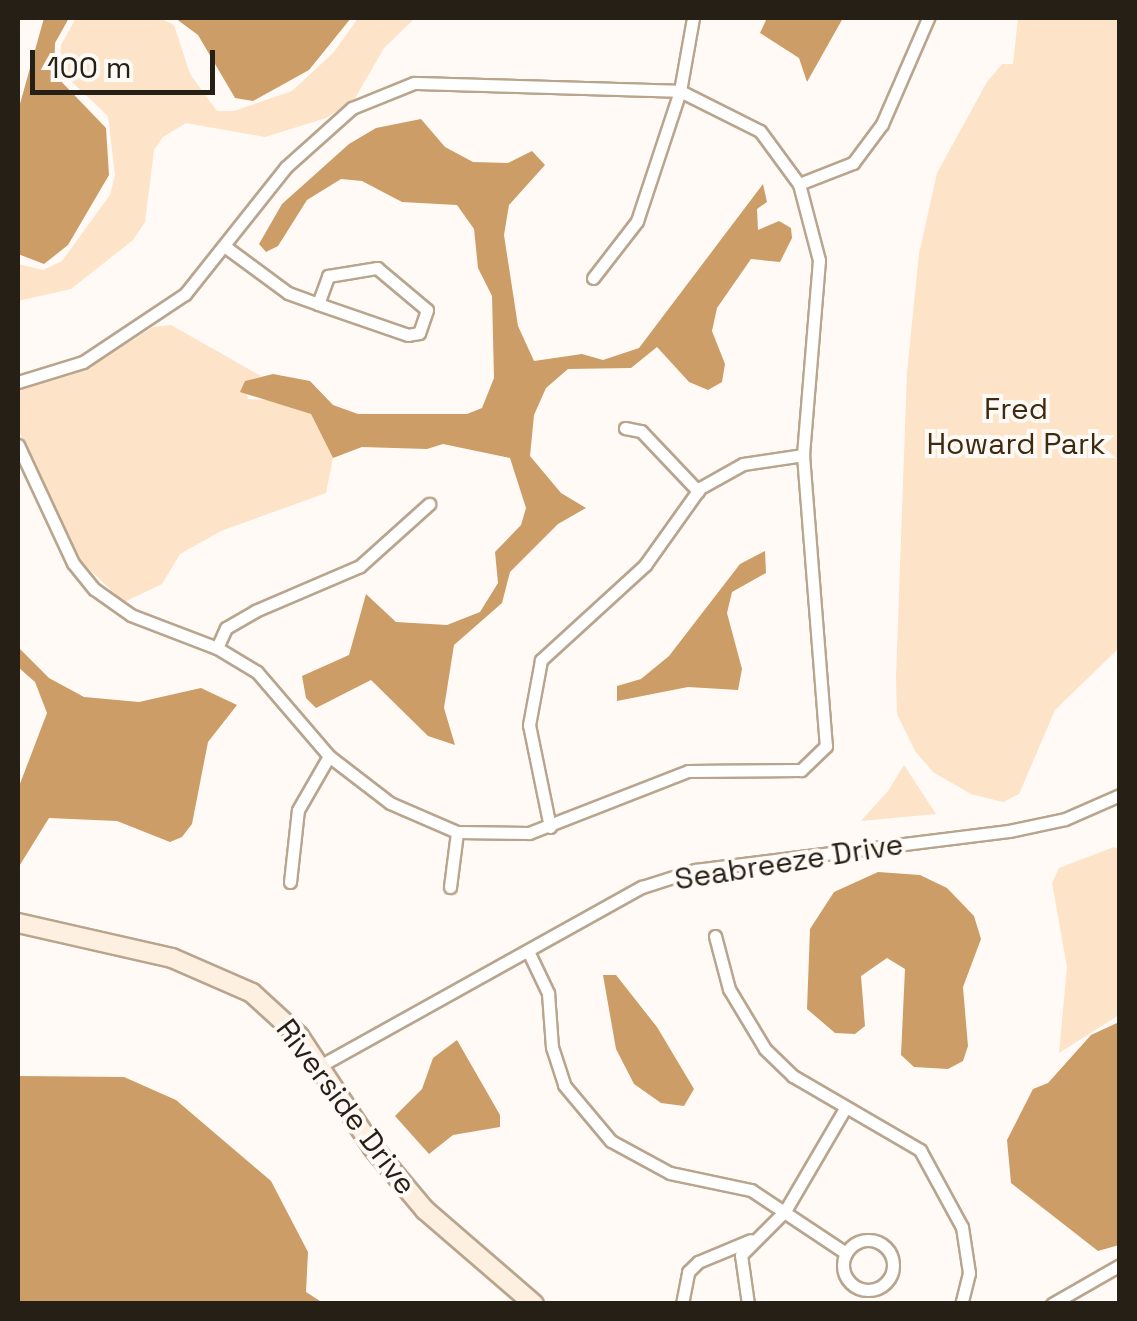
<!DOCTYPE html>
<html>
<head>
<meta charset="utf-8">
<style>
	body { margin:0 }
	#map { position:relative; width:1137px; height:1321px; overflow:hidden; background:#fffaf5; font-family:"Space Grotesk",sans-serif }
	div>[style] { position:absolute }
	[style*='--x'] { left:calc(var(--x)*1px); top:calc(var(--y)*1px); width:calc(var(--w)*1px); rotate:calc(var(--a)*1deg) }
	.green>* { inset:0; background:#fde3c7 }
	.water>* { inset:0; background:#cc9d66 }
	.roads { filter:drop-shadow(2px 0 #b9a58e) drop-shadow(-2px 0 #b9a58e) drop-shadow(0 2px #b9a58e) drop-shadow(0 -2px #b9a58e) }
	.street>* { height:11px; margin:-5.5px; padding:0 5.5px; transform-origin:5.5px; border-radius:5.5px; background:#fff }
	.street>.ring { margin:-5.5px; padding:0; box-sizing:content-box; background:none; border:11px solid #fff; border-radius:50% }
	.secondary>* { height:18px; margin:-9px; padding:0 9px; transform-origin:9px; border-radius:9px; background:#fef0e0 }
	span { translate:-50% -50%; white-space:nowrap; text-align:center; line-height:1.15; -webkit-text-stroke:8px #fffaf5; paint-order:stroke }
	.park-label { font-size:30px; color:#3e2a11 }
	.street-label { font-size:30px; color:#261f16 }
	.frame { position:absolute; inset:0; border:20px solid #261f16; pointer-events:none }
	.scale { position:absolute; left:30px; top:50px; width:185px; height:45px; box-sizing:border-box; border:5px solid #261f16; border-top:0; padding-left:12px; font-size:30px; line-height:35px; white-space:nowrap; color:#261f16; -webkit-text-stroke:8px #fffaf5; paint-order:stroke }
</style>
</head>
<body>
<div id="map">
	<div class="green">
		<div style="clip-path:polygon(76px 18px,160px 18px,174px 25px,190px 74px,217px 111px,234px 111px,292px 91px,334px 52px,358px 18px,415px 18px,384px 48px,354px 100px,326px 118px,265px 137px,186px 123px,163px 137px,154px 150px,145px 222px,133px 240px,71px 289px,18px 301px,18px 264px,43px 270px,62px 261px,110px 195px,115px 175px,108px 116px,59px 70px,61px 45px)"></div>
		<div style="clip-path:polygon(1018px 18px,1119px 18px,1120px 647px,1055px 710px,1019px 794px,1003px 802px,971px 794px,933px 772px,915px 751px,897px 714px,896px 678px,907px 372px,919px 254px,937px 173px,987px 82px,1002px 64px,1013px 64px)"></div>
		<div style="clip-path:polygon(171px 325px,261px 376px,244px 382px,248px 399px,285px 401px,311px 414px,333px 458px,326px 493px,221px 531px,180px 554px,162px 584px,124px 602px,78px 559px,53px 508px,18px 429px,18px 390px,86px 369px,153px 327px)"></div>
		<div style="clip-path:polygon(904px 765px,936px 814px,861px 821px,888px 791px)"></div>
		<div style="clip-path:polygon(1114px 847px,1120px 850px,1119px 1015px,1059px 1053px,1067px 967px,1052px 883px,1059px 868px)"></div>
	</div>
	<div class="water">
		<div style="clip-path:polygon(44px 18px,69px 18px,55px 43px,54px 74px,106px 128px,109px 175px,68px 245px,44px 264px,18px 254px,18px 111px)"></div>
		<div style="clip-path:polygon(175px 18px,351px 18px,309px 70px,253px 101px,235px 98px,198px 35px)"></div>
		<div style="clip-path:polygon(767px 18px,843px 18px,807px 82px,799px 58px,760px 33px)"></div>
		<div style="clip-path:polygon(421px 119px,445px 147px,473px 162px,508px 163px,532px 151px,545px 165px,509px 205px,504px 235px,518px 326px,534px 361px,582px 354px,603px 360px,639px 348px,763px 184px,767px 202px,757px 209px,758px 230px,779px 221px,791px 228px,792px 238px,780px 262px,751px 259px,717px 308px,712px 331px,725px 364px,722px 382px,708px 390px,689px 382px,657px 347px,631px 368px,568px 369px,546px 388px,534px 415px,530px 456px,561px 493px,586px 508px,558px 524px,510px 572px,502px 603px,454px 645px,444px 708px,455px 745px,428px 736px,371px 680px,316px 708px,306px 698px,302px 676px,349px 655px,366px 594px,396px 622px,447px 625px,480px 612px,498px 583px,495px 552px,521px 525px,526px 508px,510px 458px,443px 444px,427px 449px,362px 447px,333px 458px,311px 414px,240px 392px,245px 381px,273px 374px,310px 381px,333px 405px,358px 414px,467px 414px,482px 408px,494px 378px,492px 296px,478px 268px,474px 229px,457px 205px,402px 202px,362px 181px,341px 179px,307px 200px,278px 246px,266px 252px,259px 244px,282px 204px,349px 144px,376px 128px)"></div>
		<div style="clip-path:polygon(765px 551px,766px 573px,732px 592px,727px 613px,742px 669px,738px 690px,688px 687px,617px 701px,617px 686px,641px 679px,669px 656px,740px 564px)"></div>
		<div style="clip-path:polygon(18px 647px,49px 678px,84px 697px,139px 702px,201px 688px,237px 705px,208px 742px,192px 824px,182px 837px,170px 842px,117px 821px,49px 818px,18px 868px,18px 789px,47px 713px,35px 682px,18px 667px)"></div>
		<div style="clip-path:polygon(878px 872px,920px 875px,947px 888px,974px 916px,981px 939px,963px 987px,968px 1046px,963px 1061px,948px 1069px,914px 1067px,901px 1055px,905px 969px,887px 958px,861px 976px,865px 1026px,855px 1034px,835px 1033px,807px 1009px,810px 929px,834px 892px)"></div>
		<div style="clip-path:polygon(603px 975px,616px 975px,657px 1027px,694px 1089px,684px 1106px,661px 1103px,634px 1084px,616px 1049px)"></div>
		<div style="clip-path:polygon(1119px 1022px,1119px 1245px,1098px 1251px,1011px 1183px,1007px 1140px,1033px 1089px,1048px 1083px,1091px 1035px)"></div>
		<div style="clip-path:polygon(457px 1040px,500px 1115px,500px 1127px,453px 1135px,429px 1154px,395px 1116px,422px 1089px,433px 1058px)"></div>
		<div style="clip-path:polygon(18px 1076px,124px 1077px,176px 1100px,271px 1181px,308px 1252px,306px 1292px,323px 1303px,18px 1303px)"></div>
	</div>
	<div class="roads">
		<div class="street">
			<div style="--x:799;--y:184;--w:58;--a:-21.3"></div>
			<div style="--x:853;--y:163;--w:49;--a:-53.4"></div>
			<div style="--x:882;--y:124;--w:116;--a:-66.5"></div>
			<div style="--x:227;--y:248;--w:76;--a:36.4"></div>
			<div style="--x:288;--y:293;--w:32;--a:20"></div>
			<div style="--x:377;--y:268;--w:65;--a:40"></div>
			<div style="--x:427;--y:310;--w:24;--a:109"></div>
			<div style="--x:419;--y:333;--w:11;--a:170"></div>
			<div style="--x:408;--y:335;--w:95;--a:-161"></div>
			<div style="--x:318;--y:304;--w:30;--a:-70"></div>
			<div style="--x:328;--y:276;--w:50;--a:-9.3"></div>
			<div style="--x:593;--y:278;--w:72;--a:-52.3"></div>
			<div style="--x:637;--y:221;--w:137;--a:-71.7"></div>
			<div style="--x:680;--y:91;--w:74;--a:-79.9"></div>
			<div style="--x:18;--y:382;--w:68;--a:-17.1"></div>
			<div style="--x:83;--y:362;--w:123;--a:-33.7"></div>
			<div style="--x:185;--y:294;--w:162;--a:-51.5"></div>
			<div style="--x:286;--y:167;--w:89;--a:-41.8"></div>
			<div style="--x:352;--y:108;--w:67;--a:-22"></div>
			<div style="--x:414;--y:83;--w:266;--a:1.7"></div>
			<div style="--x:680;--y:91;--w:89;--a:26.6"></div>
			<div style="--x:760;--y:131;--w:66;--a:53.7"></div>
			<div style="--x:799;--y:184;--w:79;--a:75.3"></div>
			<div style="--x:819;--y:260;--w:196;--a:94.7"></div>
			<div style="--x:803;--y:455;--w:292;--a:85.5"></div>
			<div style="--x:826;--y:746;--w:35;--a:136"></div>
			<div style="--x:801;--y:770;--w:113;--a:179.5"></div>
			<div style="--x:688;--y:771;--w:171;--a:158.7"></div>
			<div style="--x:529;--y:833;--w:72;--a:-179.2"></div>
			<div style="--x:457;--y:832;--w:73;--a:-156.6"></div>
			<div style="--x:390;--y:803;--w:77;--a:-142.4"></div>
			<div style="--x:329;--y:756;--w:111;--a:-130.6"></div>
			<div style="--x:257;--y:672;--w:47;--a:-149"></div>
			<div style="--x:217;--y:648;--w:92;--a:-159"></div>
			<div style="--x:131;--y:615;--w:45;--a:-144.9"></div>
			<div style="--x:94;--y:589;--w:33;--a:-129"></div>
			<div style="--x:73;--y:563;--w:130;--a:-115"></div>
			<div style="--x:625;--y:428;--w:16;--a:11"></div>
			<div style="--x:641;--y:431;--w:83;--a:46.5"></div>
			<div style="--x:217;--y:648;--w:22;--a:-66"></div>
			<div style="--x:226;--y:628;--w:34;--a:-30"></div>
			<div style="--x:255;--y:611;--w:114;--a:-23.2"></div>
			<div style="--x:360;--y:566;--w:93;--a:-41.9"></div>
			<div style="--x:550;--y:827;--w:104;--a:-101.6"></div>
			<div style="--x:529;--y:725;--w:66;--a:-79.5"></div>
			<div style="--x:541;--y:660;--w:141;--a:-42.4"></div>
			<div style="--x:645;--y:565;--w:95;--a:-54.5"></div>
			<div style="--x:700;--y:488;--w:49;--a:-29.2"></div>
			<div style="--x:743;--y:464;--w:61;--a:-8.5"></div>
			<div style="--x:290;--y:882;--w:72;--a:-83.7"></div>
			<div style="--x:298;--y:810;--w:62;--a:-60.1"></div>
			<div style="--x:450;--y:887;--w:55;--a:-82.7"></div>
			<div style="--x:715;--y:936;--w:55;--a:75.2"></div>
			<div style="--x:729;--y:989;--w:70;--a:59"></div>
			<div style="--x:765;--y:1049;--w:39;--a:44"></div>
			<div style="--x:793;--y:1076;--w:147;--a:30.2"></div>
			<div style="--x:920;--y:1150;--w:88;--a:61.4"></div>
			<div style="--x:962;--y:1227;--w:47;--a:81.3"></div>
			<div style="--x:969;--y:1273;--w:32;--a:104"></div>
			<div style="--x:528;--y:951;--w:47;--a:64.5"></div>
			<div style="--x:548;--y:993;--w:54;--a:85.8"></div>
			<div style="--x:552;--y:1047;--w:40;--a:72"></div>
			<div style="--x:564;--y:1085;--w:73;--a:50"></div>
			<div style="--x:611;--y:1141;--w:67;--a:28.5"></div>
			<div style="--x:670;--y:1173;--w:83;--a:11.9"></div>
			<div style="--x:751;--y:1190;--w:114;--a:33.6"></div>
			<div style="--x:318;--y:1067;--w:371;--a:-29.1"></div>
			<div style="--x:642;--y:887;--w:56;--a:-17.8"></div>
			<div style="--x:695;--y:870;--w:316;--a:-7.1"></div>
			<div style="--x:1009;--y:831;--w:57;--a:-12.1"></div>
			<div style="--x:1065;--y:819;--w:60;--a:-23.6"></div>
			<div class="ring" style="left:843px;top:1240px;width:39px;height:39px"></div>
			<div style="--x:682;--y:1304;--w:33;--a:-79"></div>
			<div style="--x:688;--y:1272;--w:14;--a:-45"></div>
			<div style="--x:698;--y:1262;--w:57;--a:-22.5"></div>
			<div style="--x:748;--y:1304;--w:49;--a:-98.1"></div>
			<div style="--x:741;--y:1255;--w:62;--a:-45"></div>
			<div style="--x:785;--y:1211;--w:117;--a:-59.7"></div>
			<div style="--x:1052;--y:1304;--w:78;--a:-29.8"></div>
		</div>
		<div class="secondary">
			<div style="--x:18;--y:923;--w:158;--a:12.8"></div>
			<div style="--x:172;--y:958;--w:87;--a:23.6"></div>
			<div style="--x:252;--y:993;--w:64;--a:42.5"></div>
			<div style="--x:299;--y:1036;--w:134;--a:56.5"></div>
			<div style="--x:373;--y:1148;--w:81;--a:50"></div>
			<div style="--x:425;--y:1210;--w:144;--a:40.8"></div>
		</div>
	</div>
	<div class="park-label">
		<span style="left:1016px;top:426px">Fred<br>Howard Park</span>
	</div>
	<div class="street-label">
		<span style="left:789px;top:862px;rotate:-9deg">Seabreeze Drive</span>
		<span style="left:346px;top:1107px;rotate:53deg">Riverside Drive</span>
	</div>
	<div class="frame"></div>
	<div class="scale">100 m</div>
</div>
</body>
</html>
